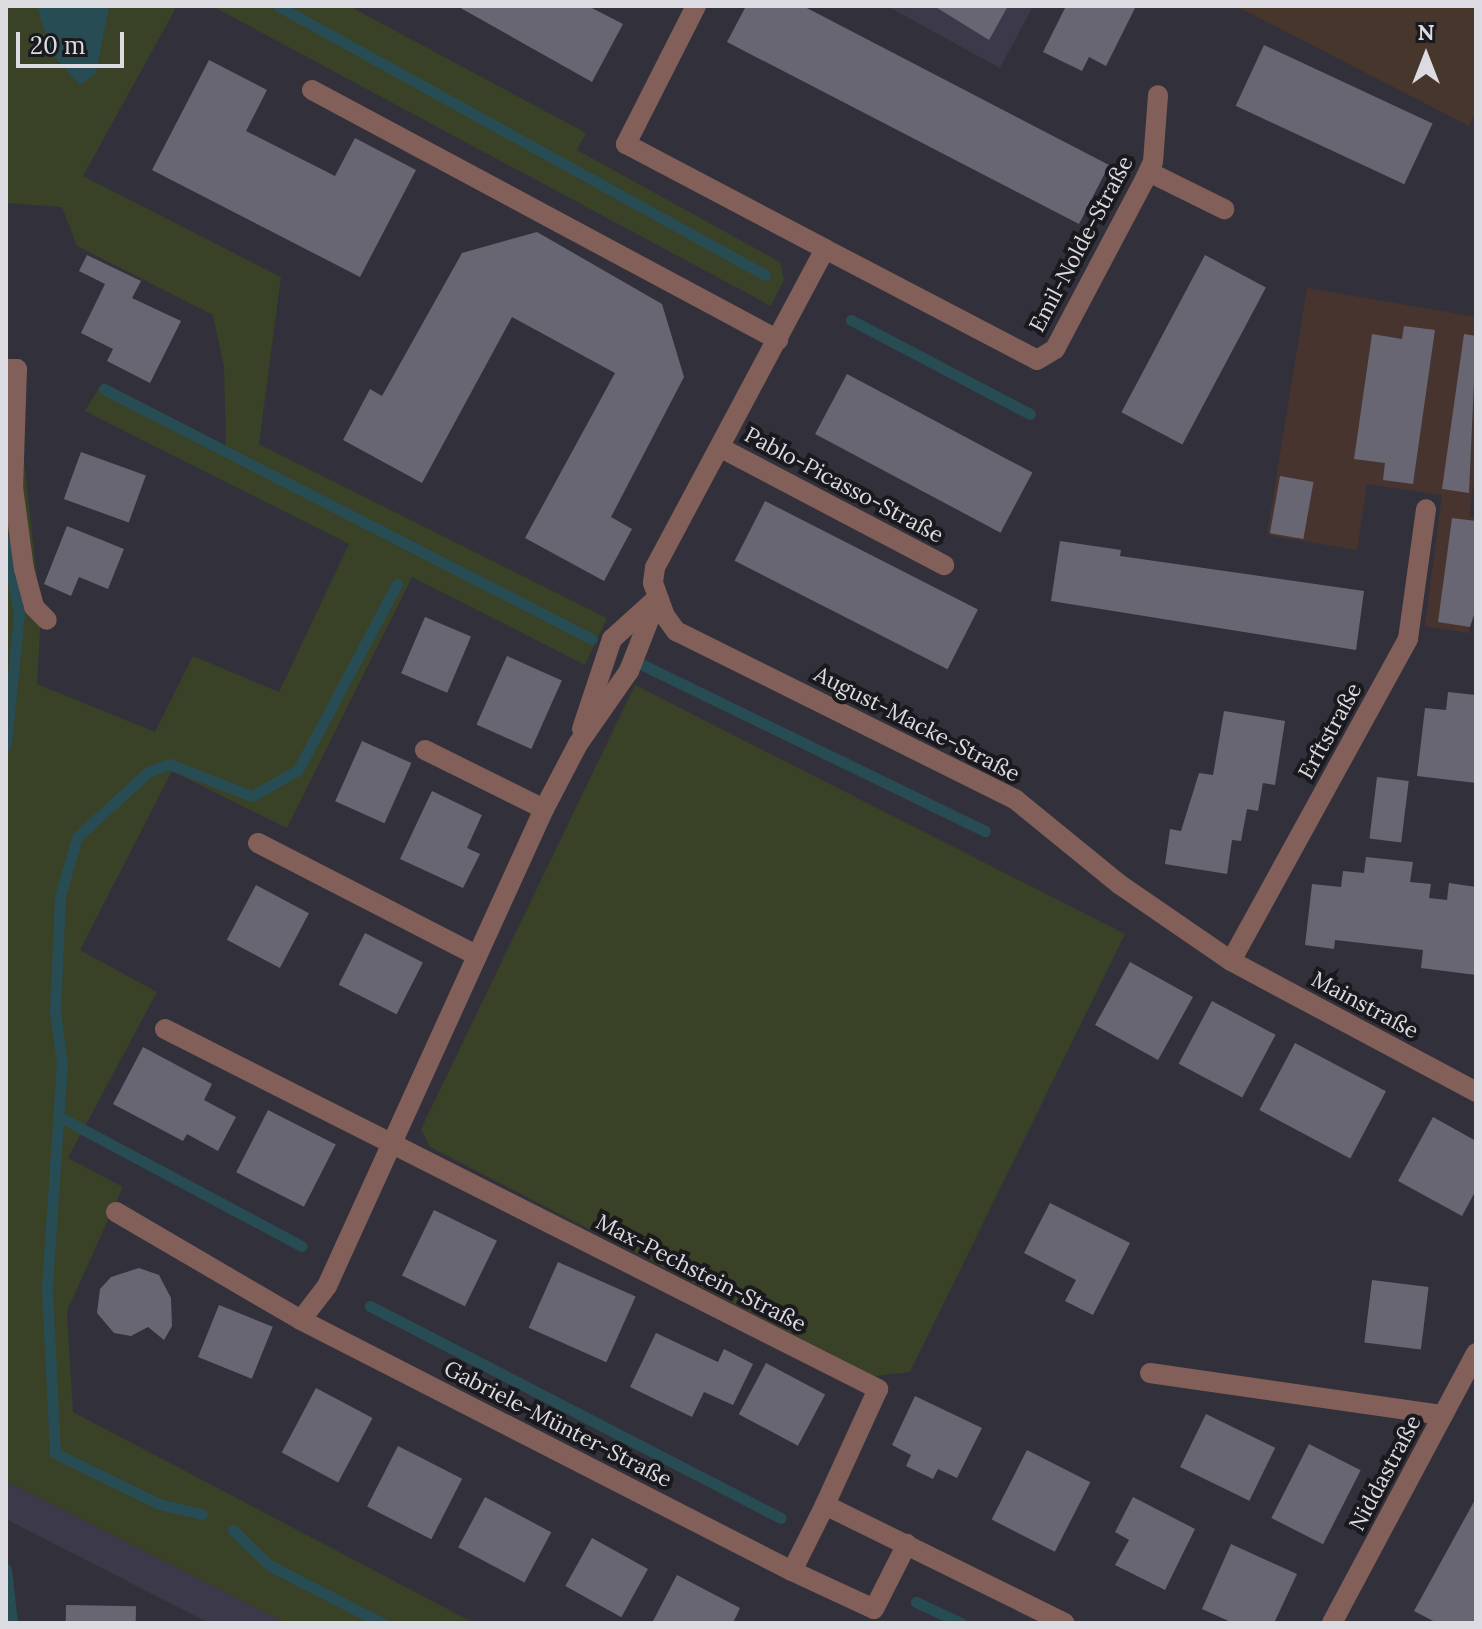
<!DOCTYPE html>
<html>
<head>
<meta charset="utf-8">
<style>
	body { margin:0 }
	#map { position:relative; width:1482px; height:1629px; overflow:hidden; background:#32313b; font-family:Lora,serif }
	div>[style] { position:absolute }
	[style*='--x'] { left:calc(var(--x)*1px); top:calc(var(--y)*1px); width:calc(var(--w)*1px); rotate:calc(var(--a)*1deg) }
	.built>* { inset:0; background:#3c3a4a }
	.industrial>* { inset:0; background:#48342f }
	.education>* { inset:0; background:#46362b }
	.green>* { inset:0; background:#394127 }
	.water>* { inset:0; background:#284c54 }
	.stream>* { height:11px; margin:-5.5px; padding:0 5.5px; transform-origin:5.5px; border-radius:5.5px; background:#284c54 }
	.building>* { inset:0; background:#676672; transform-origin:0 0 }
	.minor>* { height:20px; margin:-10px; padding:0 10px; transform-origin:10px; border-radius:10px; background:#826059 }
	span { translate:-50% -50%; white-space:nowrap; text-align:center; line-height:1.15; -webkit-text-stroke:8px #1a191e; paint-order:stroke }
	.street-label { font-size:22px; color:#dbdbe1 }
	.frame { position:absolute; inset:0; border:8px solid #dbdbe1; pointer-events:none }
	.north { position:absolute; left:1386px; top:16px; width:80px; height:80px; -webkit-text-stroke:6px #1a191e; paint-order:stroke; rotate:0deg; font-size:22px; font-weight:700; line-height:32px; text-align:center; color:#dbdbe1 }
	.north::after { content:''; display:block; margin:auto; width:28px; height:36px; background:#dbdbe1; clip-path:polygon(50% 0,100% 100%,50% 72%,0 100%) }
	.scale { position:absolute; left:16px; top:32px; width:108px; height:36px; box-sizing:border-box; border:4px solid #dbdbe1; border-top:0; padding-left:10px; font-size:24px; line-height:28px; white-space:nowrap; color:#dbdbe1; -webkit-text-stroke:6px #1a191e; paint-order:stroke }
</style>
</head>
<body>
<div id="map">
	<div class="built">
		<div style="clip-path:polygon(887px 6px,1033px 6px,1000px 68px)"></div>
		<div style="clip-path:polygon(6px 1481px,241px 1600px,286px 1623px,209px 1623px,6px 1519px)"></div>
	</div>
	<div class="industrial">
		<div style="clip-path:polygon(1307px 288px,1476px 317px,1476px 465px,1469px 516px,1476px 518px,1476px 579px,1469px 633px,1425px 626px,1442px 495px,1367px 484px,1357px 550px,1267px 535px)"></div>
	</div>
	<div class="education">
		<div style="clip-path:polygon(1236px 6px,1476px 6px,1476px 111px,1469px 126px)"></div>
	</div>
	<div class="green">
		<div style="clip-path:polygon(6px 6px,177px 6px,83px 176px,281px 277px,259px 444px,607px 618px,585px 665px,412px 577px,287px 828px,172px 771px,80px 950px,157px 992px,68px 1158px,123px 1187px,67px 1311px,73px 1412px,474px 1623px,286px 1623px,6px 1481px,6px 378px,15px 379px,41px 615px,37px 684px,155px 732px,193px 656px,279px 692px,349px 544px,85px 411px,102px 383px,226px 447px,224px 367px,213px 315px,77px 246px,62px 207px,6px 203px)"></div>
		<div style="clip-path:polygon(212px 6px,349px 6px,586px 133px,577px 150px,780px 262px,784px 280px,771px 306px)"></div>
		<div style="clip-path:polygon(635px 685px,1125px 934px,910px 1372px,874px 1376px,430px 1147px,421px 1129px)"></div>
	</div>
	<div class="water">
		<div style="clip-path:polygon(37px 6px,109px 6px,96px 73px,80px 85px,51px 53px)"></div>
	</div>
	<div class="stream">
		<div style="--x:278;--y:6;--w:556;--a:28.91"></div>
		<div style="--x:851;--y:320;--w:202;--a:27.7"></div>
		<div style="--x:104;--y:389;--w:548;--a:27.13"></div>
		<div style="--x:6;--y:542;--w:73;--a:79.8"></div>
		<div style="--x:19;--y:614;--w:132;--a:95.7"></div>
		<div style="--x:643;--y:665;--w:380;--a:25.9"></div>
		<div style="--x:58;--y:1116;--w:276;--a:28.1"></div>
		<div style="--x:370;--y:1306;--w:462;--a:27.3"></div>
		<div style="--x:202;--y:1514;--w:44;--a:-166.9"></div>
		<div style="--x:159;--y:1504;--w:116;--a:-153.9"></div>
		<div style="--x:55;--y:1453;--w:166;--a:-92.8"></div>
		<div style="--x:47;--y:1287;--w:224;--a:-86.2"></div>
		<div style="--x:62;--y:1064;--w:53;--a:-97.5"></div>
		<div style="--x:55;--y:1011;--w:115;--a:-87.5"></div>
		<div style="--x:60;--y:896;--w:61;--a:-73.9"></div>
		<div style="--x:77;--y:837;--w:96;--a:-42.5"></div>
		<div style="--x:148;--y:772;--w:22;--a:-21"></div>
		<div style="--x:169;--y:764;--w:89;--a:21.1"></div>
		<div style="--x:252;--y:796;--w:53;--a:-29.5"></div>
		<div style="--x:298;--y:770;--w:211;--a:-62"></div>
		<div style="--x:233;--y:1530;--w:50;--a:44.2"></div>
		<div style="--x:269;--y:1565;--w:127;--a:27.2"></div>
		<div style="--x:6;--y:1569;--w:54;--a:83.7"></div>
		<div style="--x:916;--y:1602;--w:50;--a:25"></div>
	</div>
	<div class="building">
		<div style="clip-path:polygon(457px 6px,588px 6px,623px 24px,592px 82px)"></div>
		<div style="clip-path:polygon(746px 6px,803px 6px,1109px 165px,1079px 224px,727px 42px)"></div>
		<div style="clip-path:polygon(934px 6px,1008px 6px,989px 40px)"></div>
		<div style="clip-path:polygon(1066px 6px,1136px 6px,1106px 66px,1089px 57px,1082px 71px,1043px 52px)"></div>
		<div style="left:1264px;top:45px;width:186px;height:67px;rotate:25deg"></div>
		<div style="clip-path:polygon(209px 60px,267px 90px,246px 131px,335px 176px,355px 138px,416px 170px,360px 277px,152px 170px)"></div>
		<div style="clip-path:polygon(537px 232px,662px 304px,684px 377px,611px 517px,632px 529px,604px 581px,525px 538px,615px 373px,512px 317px,422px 483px,343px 440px,370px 389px,382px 396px,462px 253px)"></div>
		<div style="clip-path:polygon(87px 255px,141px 281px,132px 298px,181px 321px,150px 383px,107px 361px,113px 349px,81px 333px,105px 284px,79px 271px)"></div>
		<div style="left:1205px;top:255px;width:69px;height:178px;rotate:28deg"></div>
		<div style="clip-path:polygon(1404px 326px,1435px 330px,1413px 484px,1383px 480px,1385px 463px,1354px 459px,1372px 334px,1402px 339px)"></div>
		<div style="clip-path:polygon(1464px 334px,1476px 336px,1469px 493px,1442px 489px)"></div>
		<div style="left:847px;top:374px;width:210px;height:68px;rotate:28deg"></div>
		<div style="left:81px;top:452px;width:69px;height:50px;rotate:20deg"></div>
		<div style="left:1280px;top:476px;width:34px;height:58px;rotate:10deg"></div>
		<div style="left:765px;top:501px;width:239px;height:67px;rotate:27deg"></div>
		<div style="clip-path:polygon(1452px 518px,1476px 521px,1476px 609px,1470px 627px,1438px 622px)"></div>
		<div style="clip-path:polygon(67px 526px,124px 549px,108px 589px,79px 577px,71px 596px,44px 584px)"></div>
		<div style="clip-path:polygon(1060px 541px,1121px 550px,1120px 556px,1364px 591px,1356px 650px,1051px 601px)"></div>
		<div style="left:425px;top:617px;width:50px;height:61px;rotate:23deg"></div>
		<div style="left:507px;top:656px;width:60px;height:75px;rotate:24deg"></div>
		<div style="clip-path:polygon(1448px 692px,1476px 695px,1476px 783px,1417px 776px,1425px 708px,1446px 710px)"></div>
		<div style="clip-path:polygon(1224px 711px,1285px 721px,1275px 785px,1263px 783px,1258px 811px,1247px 809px,1241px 841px,1232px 840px,1227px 874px,1165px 864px,1170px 829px,1181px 831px,1199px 773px,1213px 775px)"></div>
		<div style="left:362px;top:741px;width:54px;height:66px;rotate:24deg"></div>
		<div style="left:1377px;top:777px;width:32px;height:62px;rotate:7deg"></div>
		<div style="clip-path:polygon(432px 791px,482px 815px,467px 848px,480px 854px,463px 888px,400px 859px)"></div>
		<div style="clip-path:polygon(1366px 857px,1413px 862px,1410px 882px,1431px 884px,1429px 898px,1447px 900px,1449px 883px,1476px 887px,1476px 975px,1421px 968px,1423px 950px,1335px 940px,1334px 949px,1305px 945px,1312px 884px,1341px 887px,1343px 871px,1364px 873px)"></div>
		<div style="left:256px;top:885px;width:60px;height:62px;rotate:28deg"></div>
		<div style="left:365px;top:933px;width:65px;height:58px;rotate:27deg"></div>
		<div style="left:1130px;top:962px;width:72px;height:72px;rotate:29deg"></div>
		<div style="left:1212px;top:1001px;width:72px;height:71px;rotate:28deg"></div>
		<div style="left:1295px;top:1043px;width:103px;height:76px;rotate:28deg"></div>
		<div style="clip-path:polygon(143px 1047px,212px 1084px,204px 1100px,236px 1117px,218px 1151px,187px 1134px,183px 1141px,113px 1104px)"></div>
		<div style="left:268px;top:1110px;width:76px;height:70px;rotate:27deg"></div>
		<div style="clip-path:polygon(1433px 1117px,1476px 1141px,1476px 1190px,1462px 1216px,1398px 1181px)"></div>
		<div style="clip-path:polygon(1050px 1203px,1130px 1243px,1093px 1315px,1065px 1301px,1076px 1280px,1024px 1253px)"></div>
		<div style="left:434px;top:1210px;width:70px;height:73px;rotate:26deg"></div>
		<div style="left:558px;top:1262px;width:85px;height:72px;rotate:24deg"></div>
		<div style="clip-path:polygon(139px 1268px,159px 1275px,171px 1298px,172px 1326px,164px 1340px,148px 1327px,131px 1336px,114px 1333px,97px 1313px,100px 1289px,111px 1277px)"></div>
		<div style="left:1372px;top:1280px;width:57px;height:63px;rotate:7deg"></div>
		<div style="left:219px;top:1305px;width:58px;height:56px;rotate:22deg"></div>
		<div style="clip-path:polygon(656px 1333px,718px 1362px,724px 1349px,753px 1364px,733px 1405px,704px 1392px,692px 1417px,630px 1387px)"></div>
		<div style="left:766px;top:1363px;width:67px;height:58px;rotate:28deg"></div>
		<div style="left:316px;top:1388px;width:64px;height:73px;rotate:28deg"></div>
		<div style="clip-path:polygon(915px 1396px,982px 1428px,957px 1478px,938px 1469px,933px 1479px,906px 1466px,911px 1455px,892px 1445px)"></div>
		<div style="left:1206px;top:1414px;width:77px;height:59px;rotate:26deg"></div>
		<div style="left:1309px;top:1444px;width:58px;height:83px;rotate:27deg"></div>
		<div style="left:398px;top:1446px;width:72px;height:68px;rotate:27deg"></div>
		<div style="left:1027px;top:1450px;width:71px;height:78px;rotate:27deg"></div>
		<div style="left:485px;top:1497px;width:75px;height:57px;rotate:28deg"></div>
		<div style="clip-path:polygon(1133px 1497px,1195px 1529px,1165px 1590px,1115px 1565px,1129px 1540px,1115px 1532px)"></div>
		<div style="clip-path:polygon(1476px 1498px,1476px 1623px,1437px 1623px,1414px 1611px)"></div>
		<div style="left:592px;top:1538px;width:64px;height:55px;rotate:29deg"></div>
		<div style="clip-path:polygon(1231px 1544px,1297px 1574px,1274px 1623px,1233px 1623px,1202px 1609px)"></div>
		<div style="clip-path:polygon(677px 1575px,740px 1608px,733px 1623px,652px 1623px)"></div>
		<div style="left:66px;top:1605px;width:70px;height:18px;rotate:1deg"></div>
	</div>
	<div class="minor">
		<div style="--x:696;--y:6;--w:155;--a:116.9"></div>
		<div style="--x:626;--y:144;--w:225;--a:27.8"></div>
		<div style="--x:825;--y:249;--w:361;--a:118.1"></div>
		<div style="--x:655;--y:568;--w:15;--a:98"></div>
		<div style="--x:653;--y:583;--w:35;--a:70"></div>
		<div style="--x:665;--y:616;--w:19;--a:54"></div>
		<div style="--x:676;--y:631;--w:380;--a:26.4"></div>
		<div style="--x:1016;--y:800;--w:133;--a:39.2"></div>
		<div style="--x:1119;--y:884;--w:136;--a:34.5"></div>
		<div style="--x:1231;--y:961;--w:278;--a:28.1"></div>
		<div style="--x:312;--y:90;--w:529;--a:28.21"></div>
		<div style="--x:1149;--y:172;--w:84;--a:26.3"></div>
		<div style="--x:825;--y:249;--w:239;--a:27.6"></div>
		<div style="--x:1037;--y:360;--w:21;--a:-31"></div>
		<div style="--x:1055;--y:349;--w:190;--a:-62.1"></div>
		<div style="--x:1144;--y:181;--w:21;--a:-65"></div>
		<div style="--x:1153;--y:162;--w:67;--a:-85.7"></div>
		<div style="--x:6;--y:369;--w:11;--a:0"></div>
		<div style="--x:17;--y:369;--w:118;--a:91.9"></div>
		<div style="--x:13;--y:487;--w:83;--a:82.4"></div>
		<div style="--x:24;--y:569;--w:39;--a:75"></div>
		<div style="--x:34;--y:607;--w:18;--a:45"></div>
		<div style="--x:721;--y:448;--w:252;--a:27.7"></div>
		<div style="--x:582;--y:729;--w:95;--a:-71.6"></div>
		<div style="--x:612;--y:639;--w:57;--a:-42.1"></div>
		<div style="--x:425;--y:750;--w:133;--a:26.4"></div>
		<div style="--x:258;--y:843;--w:245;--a:27.2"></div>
		<div style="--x:1231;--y:961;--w:367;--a:-61.2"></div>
		<div style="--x:1408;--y:639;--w:131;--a:-82.1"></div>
		<div style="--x:165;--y:1029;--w:799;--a:26.79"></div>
		<div style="--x:878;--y:1389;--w:128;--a:114.6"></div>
		<div style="--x:116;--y:1212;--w:214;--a:30.3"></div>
		<div style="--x:301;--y:1320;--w:551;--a:27.08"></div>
		<div style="--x:792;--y:1571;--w:74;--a:-63.4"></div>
		<div style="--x:825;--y:1505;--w:267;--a:26.2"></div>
		<div style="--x:301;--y:1320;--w:43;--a:-52.6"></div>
		<div style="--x:327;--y:1286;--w:524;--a:-65.54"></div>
		<div style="--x:544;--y:809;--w:73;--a:-62.4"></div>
		<div style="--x:578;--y:744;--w:89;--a:-55.1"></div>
		<div style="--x:629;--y:671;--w:77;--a:-68.7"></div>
		<div style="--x:1150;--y:1373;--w:296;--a:8.2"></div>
		<div style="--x:792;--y:1571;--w:90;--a:24.9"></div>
		<div style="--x:874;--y:1609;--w:73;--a:-63.1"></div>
		<div style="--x:1332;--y:1623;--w:306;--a:-61.9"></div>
	</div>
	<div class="street-label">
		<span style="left:1081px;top:244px;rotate:-62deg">Emil-Nolde-Straße</span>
		<span style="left:844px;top:485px;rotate:28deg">Pablo-Picasso-Straße</span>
		<span style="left:917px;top:724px;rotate:27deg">August-Macke-Straße</span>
		<span style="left:1330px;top:731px;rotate:-61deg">Erftstraße</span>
		<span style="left:1365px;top:1005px;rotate:28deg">Mainstraße</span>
		<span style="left:701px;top:1273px;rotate:27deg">Max-Pechstein-Straße</span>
		<span style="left:558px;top:1424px;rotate:27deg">Gabriele-Münter-Straße</span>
		<span style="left:1385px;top:1473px;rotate:-62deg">Niddastraße</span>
	</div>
	<div class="frame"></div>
	<div class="north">N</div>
	<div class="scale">20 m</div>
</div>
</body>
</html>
